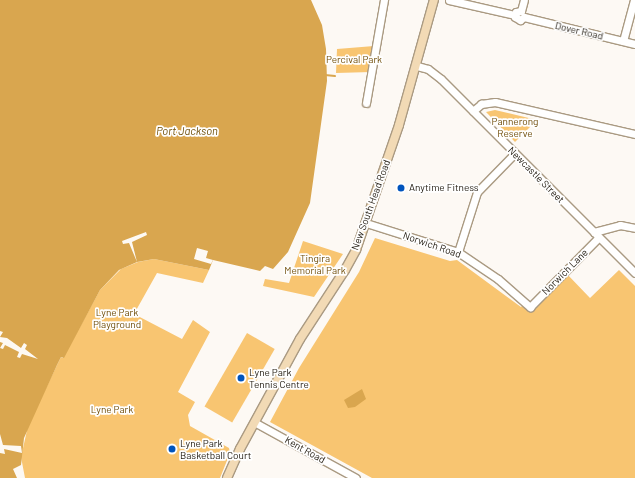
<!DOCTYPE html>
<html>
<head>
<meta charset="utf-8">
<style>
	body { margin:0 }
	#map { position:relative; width:635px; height:478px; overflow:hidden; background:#fdf9f4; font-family:Barlow,sans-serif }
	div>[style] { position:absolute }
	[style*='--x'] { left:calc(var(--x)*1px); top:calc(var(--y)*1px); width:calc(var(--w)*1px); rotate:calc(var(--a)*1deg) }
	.green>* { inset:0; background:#f8c571; transform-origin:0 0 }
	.water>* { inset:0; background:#d9a64f }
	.pier>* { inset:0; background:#fdf9f4 }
	.stream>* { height:2px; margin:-1px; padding:0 1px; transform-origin:1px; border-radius:1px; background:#d9a64f }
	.roads { filter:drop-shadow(1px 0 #aa9a82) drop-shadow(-1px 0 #aa9a82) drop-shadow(0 1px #aa9a82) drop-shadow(0 -1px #aa9a82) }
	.minor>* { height:7px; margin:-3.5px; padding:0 3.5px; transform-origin:3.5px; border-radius:3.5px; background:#fff }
	.major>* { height:8px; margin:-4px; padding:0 4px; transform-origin:4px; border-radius:4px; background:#f2dab5 }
	.dots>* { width:11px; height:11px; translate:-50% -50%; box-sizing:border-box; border:2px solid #fff; border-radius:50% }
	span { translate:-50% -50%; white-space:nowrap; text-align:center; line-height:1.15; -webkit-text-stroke:3.5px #fff; paint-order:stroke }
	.street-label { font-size:10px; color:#272117 }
	.park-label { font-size:10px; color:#714f0b }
	.poi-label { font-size:10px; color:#272117 }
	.left { translate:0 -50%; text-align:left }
	.water-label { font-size:11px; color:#6d4c04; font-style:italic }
</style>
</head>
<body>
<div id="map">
	<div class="green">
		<div style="clip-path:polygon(374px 46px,371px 72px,336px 73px,337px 49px)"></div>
		<div style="clip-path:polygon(495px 110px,537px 120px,515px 142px,486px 112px)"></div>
		<div style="clip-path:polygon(375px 238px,450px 261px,457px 260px,521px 307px,525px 303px,530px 309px,566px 273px,590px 298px,619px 270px,635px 286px,635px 478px,372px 478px,270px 422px,299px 368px,359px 272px)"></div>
		<div style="clip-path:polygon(303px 241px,343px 254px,314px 297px,263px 286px,265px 279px,289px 283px)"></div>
		<div style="clip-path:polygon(154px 259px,209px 270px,203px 283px,157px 273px,134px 314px,182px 339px,193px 320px,210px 332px,178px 392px,195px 402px,188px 415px,190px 426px,229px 448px,230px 453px,220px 478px,25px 478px,21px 457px,28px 426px,57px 365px,61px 357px,63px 358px,100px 290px,121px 269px,138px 262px)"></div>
		<div style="left:247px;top:333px;width:32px;height:85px;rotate:30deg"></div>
	</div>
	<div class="water">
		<div style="clip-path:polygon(0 0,311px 0,322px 25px,326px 49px,327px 81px,310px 203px,288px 252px,273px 269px,265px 266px,260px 271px,213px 260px,209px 270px,154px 259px,137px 262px,119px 270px,100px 290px,64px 358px,61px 357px,57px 365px,24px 438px,21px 465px,13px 469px,17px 478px,0 478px)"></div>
		<div style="clip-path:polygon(362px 389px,366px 399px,355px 407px,348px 408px,344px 400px)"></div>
	</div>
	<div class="pier">
		<div style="clip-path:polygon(146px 232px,147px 235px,132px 242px,137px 262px,129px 243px,123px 244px,122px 241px)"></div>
		<div style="clip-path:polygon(197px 248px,208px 251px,206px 258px,213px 260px,211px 264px,194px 259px)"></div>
		<div style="clip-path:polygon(0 331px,3px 332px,0 337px,7px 338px,21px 348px,24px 343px,27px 345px,25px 349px,38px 359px,22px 354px,20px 358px,17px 357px,19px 352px,5px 345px,3px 349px,0 348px,3px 343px,0 342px)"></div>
		<div style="clip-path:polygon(0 434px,3px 445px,21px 446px,22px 453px,4px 449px,5px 454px,0 453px)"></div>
	</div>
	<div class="stream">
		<div style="--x:325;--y:75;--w:10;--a:6"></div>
	</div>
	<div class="roads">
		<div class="minor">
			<div style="--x:449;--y:0;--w:68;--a:12.8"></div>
			<div style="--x:521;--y:11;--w:5;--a:169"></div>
			<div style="--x:516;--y:12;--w:5;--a:101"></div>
			<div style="--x:515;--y:17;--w:6;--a:31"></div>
			<div style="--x:520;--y:20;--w:5;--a:-37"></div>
			<div style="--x:521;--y:11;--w:11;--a:-75"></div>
			<div style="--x:524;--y:17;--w:114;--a:13.7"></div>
			<div style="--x:623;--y:41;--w:42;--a:-75"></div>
			<div style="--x:417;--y:66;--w:11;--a:15"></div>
			<div style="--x:428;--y:69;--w:16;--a:38"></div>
			<div style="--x:441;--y:79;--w:274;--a:45"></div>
			<div style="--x:366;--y:103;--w:105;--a:-80.1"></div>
			<div style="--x:473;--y:111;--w:11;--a:-41"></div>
			<div style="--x:481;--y:104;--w:14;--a:-8"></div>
			<div style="--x:495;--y:102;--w:144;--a:12.9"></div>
			<div style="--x:366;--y:223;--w:96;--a:17.5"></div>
			<div style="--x:458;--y:252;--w:48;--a:34"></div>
			<div style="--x:498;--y:279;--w:43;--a:41.2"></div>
			<div style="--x:530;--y:307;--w:98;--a:-45.4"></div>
			<div style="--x:594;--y:232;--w:27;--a:-15"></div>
			<div style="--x:620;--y:225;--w:15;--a:11"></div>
			<div style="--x:458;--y:252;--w:63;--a:-72.4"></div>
			<div style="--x:477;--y:192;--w:54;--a:-45.7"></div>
			<div style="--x:254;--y:422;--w:116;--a:28.8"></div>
		</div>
		<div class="major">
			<div style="--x:227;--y:478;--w:32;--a:-66"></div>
			<div style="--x:240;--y:449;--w:125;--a:-61.4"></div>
			<div style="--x:300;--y:339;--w:82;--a:-56.9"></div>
			<div style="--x:345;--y:270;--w:23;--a:-61"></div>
			<div style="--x:356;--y:250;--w:132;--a:-71"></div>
			<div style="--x:399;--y:125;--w:130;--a:-74.4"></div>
		</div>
	</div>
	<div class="dots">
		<div style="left:401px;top:188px;background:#0054bd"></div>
		<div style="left:241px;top:378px;background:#0054bd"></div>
		<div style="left:172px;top:449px;background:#0054bd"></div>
	</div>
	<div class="street-label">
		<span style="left:579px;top:31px;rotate:13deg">Dover Road</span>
		<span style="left:536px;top:175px;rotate:45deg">Newcastle Street</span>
		<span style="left:371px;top:205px;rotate:-70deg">New South Head Road</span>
		<span style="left:432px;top:245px;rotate:19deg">Norwich Road</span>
		<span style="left:565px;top:272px;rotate:-45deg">Norwich Lane</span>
		<span style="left:305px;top:450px;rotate:29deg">Kent Road</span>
	</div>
	<div class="park-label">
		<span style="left:354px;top:60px">Percival Park</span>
		<span style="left:515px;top:127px">Pannerong<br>Reserve</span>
		<span style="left:315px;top:264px">Tingira<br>Memorial Park</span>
		<span style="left:117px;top:318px">Lyne Park<br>Playground</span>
		<span style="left:112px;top:410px">Lyne Park</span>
	</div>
	<div class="poi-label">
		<span class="left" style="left:409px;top:188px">Anytime Fitness</span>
		<span class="left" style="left:249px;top:378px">Lyne Park<br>Tennis Centre</span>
		<span class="left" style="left:180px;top:449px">Lyne Park<br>Basketball Court</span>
	</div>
	<div class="water-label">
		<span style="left:187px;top:131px">Port Jackson</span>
	</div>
</div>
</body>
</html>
